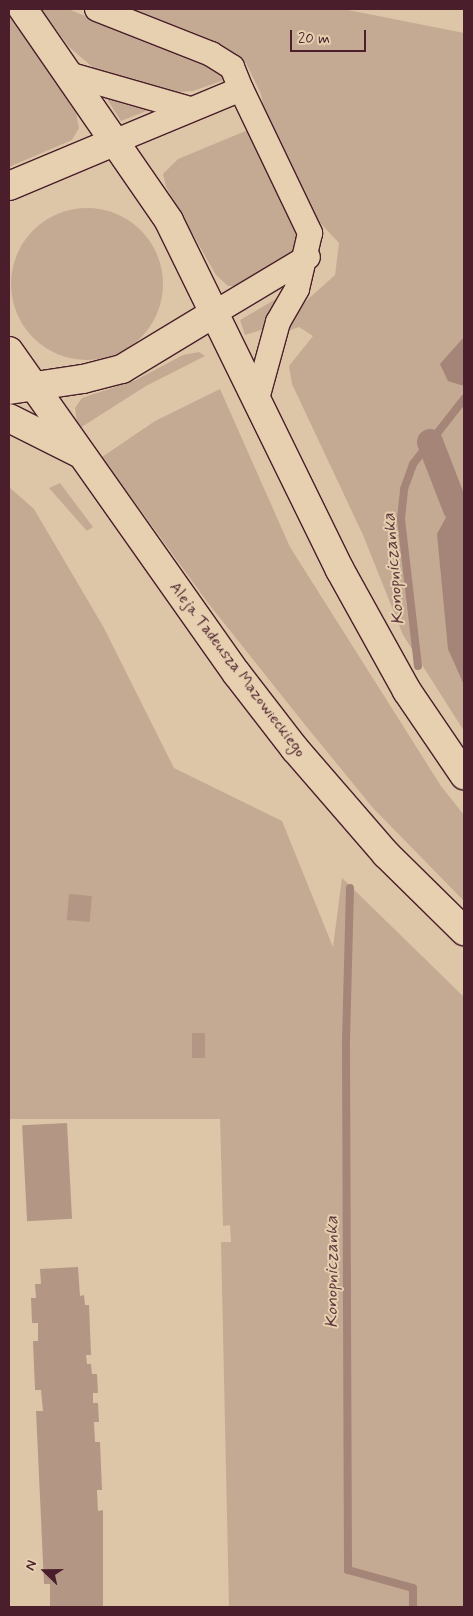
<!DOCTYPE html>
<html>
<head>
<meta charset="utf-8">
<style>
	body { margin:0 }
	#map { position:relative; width:473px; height:1616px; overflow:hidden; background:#ddc6a8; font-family:Mynerve,sans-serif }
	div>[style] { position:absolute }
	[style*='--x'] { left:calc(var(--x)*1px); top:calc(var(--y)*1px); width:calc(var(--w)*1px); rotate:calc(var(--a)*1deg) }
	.green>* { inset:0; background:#c4aa93 }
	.round { border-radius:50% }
	.water>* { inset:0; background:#a48578 }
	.stream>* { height:8px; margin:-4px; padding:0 4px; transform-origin:4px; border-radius:4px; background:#a48578 }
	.canal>* { height:26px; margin:-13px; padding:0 13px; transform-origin:13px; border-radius:13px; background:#a48578 }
	.building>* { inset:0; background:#b39784; transform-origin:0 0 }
	.roads { filter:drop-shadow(1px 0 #4a1f2b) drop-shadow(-1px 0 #4a1f2b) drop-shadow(0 1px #4a1f2b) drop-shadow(0 -1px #4a1f2b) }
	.street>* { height:24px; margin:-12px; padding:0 12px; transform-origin:12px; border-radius:12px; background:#e6d0b0 }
	.primary>* { height:28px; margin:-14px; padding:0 14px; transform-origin:14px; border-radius:14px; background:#e6d0b0 }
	span { translate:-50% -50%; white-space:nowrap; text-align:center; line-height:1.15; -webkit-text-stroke:4px #e6d0b0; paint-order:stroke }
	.street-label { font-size:16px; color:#4a1f2b }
	.water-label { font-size:18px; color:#60383e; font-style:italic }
	.frame { position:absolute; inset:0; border:10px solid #4a1f2b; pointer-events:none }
	.north { position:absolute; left:20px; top:1546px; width:50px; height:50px; -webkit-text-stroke:4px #e6d0b0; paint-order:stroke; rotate:292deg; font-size:14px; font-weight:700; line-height:20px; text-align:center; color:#4a1f2b }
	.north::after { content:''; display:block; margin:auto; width:18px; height:22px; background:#4a1f2b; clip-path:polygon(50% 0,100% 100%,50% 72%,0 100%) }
	.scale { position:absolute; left:290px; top:30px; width:76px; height:22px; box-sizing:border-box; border:2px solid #4a1f2b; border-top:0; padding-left:6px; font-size:15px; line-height:18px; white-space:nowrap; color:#4a1f2b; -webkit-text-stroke:4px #e6d0b0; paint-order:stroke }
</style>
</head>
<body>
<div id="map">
	<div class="green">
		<div style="clip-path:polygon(41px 9px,68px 9px,221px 72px,227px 79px,193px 91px,163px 93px,102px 75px,69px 47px)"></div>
		<div style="clip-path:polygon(130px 9px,343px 9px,464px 33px,464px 731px,403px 635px,363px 535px,292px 384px,289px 366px,313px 336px,299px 327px,285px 332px,295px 311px,335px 275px,339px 243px,307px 209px,267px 127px,261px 94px,246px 63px,225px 48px)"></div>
		<div style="clip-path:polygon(9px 14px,76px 113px,79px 128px,72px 140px,9px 167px)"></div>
		<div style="clip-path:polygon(105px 96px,124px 104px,149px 110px,121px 121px)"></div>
		<div style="clip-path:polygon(248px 130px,296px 228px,298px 250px,237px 286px,228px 286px,216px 275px,166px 187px,163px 174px,178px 159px)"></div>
		<div class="round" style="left:11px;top:208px;width:152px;height:152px"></div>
		<div style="clip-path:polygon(281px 296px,267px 328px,245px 335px,240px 320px)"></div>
		<div style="clip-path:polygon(199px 352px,205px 356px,146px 386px,80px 428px,77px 423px,75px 408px,82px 398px,136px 380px,183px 355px)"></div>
		<div style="clip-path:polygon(220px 389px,290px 547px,441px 786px,464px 815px,464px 901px,373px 808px,306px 726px,208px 603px,102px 457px,155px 421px)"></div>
		<div style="clip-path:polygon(60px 483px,93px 527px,87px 531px,49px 488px)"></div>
		<div style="clip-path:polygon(9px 487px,34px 509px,104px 628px,174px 768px,282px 821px,333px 947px,342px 878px,464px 997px,464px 1607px,229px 1607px,221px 1242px,231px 1242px,230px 1225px,223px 1226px,220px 1119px,9px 1119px)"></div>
	</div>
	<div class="water">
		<div style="clip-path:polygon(464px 337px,464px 386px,448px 381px,440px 364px)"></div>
		<div style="clip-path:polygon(464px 506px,464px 685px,448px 649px,437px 534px,450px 510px)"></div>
	</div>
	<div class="stream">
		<div style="--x:418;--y:666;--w:148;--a:-96.6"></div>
		<div style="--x:401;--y:519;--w:30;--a:-84"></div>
		<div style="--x:404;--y:489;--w:27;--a:-70"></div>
		<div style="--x:413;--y:464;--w:83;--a:-51.9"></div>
		<div style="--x:350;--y:888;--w:158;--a:91.5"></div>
		<div style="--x:346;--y:1046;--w:524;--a:89.78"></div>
		<div style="--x:348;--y:1570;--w:67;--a:15.5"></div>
		<div style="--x:413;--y:1588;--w:19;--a:90"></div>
	</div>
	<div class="canal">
		<div style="--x:430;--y:442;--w:72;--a:68.8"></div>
	</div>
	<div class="building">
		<div style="left:69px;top:894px;width:23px;height:26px;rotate:5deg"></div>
		<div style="left:192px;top:1033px;width:13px;height:25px"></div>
		<div style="left:67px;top:1123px;width:96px;height:45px;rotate:87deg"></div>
		<div style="clip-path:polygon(78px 1267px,80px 1296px,84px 1295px,85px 1305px,89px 1305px,91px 1355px,86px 1355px,87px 1364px,91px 1364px,92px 1374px,97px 1374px,98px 1393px,93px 1393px,93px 1403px,98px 1403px,99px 1422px,94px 1422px,95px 1442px,100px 1442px,102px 1490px,97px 1490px,98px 1511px,103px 1510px,103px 1607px,50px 1607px,50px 1584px,44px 1584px,36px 1411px,43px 1411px,41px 1390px,35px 1390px,33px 1341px,38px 1341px,38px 1323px,32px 1323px,31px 1298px,36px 1298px,35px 1284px,41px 1284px,40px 1269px)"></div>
	</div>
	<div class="roads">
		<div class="street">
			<div style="--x:97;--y:9;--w:123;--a:21.5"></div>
			<div style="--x:211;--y:54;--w:25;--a:32"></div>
			<div style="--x:232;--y:67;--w:24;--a:68"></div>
			<div style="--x:68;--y:74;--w:127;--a:16"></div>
			<div style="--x:116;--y:141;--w:135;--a:-22.6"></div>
			<div style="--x:241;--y:89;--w:160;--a:64.4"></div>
			<div style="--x:310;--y:233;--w:57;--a:103.1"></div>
			<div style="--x:297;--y:289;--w:38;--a:120"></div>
			<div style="--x:278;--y:322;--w:80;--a:105.3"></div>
			<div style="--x:216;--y:312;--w:107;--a:-30.9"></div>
		</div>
		<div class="primary">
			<div style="--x:23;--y:9;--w:257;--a:55.4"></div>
			<div style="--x:169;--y:221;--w:389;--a:63.9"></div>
			<div style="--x:340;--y:570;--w:138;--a:61"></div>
			<div style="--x:407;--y:691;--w:102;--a:55.8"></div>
			<div style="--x:9;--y:186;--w:116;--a:-22.8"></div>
			<div style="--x:9;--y:351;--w:395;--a:54.8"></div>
			<div style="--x:237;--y:674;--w:95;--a:52.3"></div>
			<div style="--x:295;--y:749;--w:139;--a:49.1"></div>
			<div style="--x:386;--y:854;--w:110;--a:44.6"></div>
			<div style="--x:9;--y:390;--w:75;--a:-8.5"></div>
			<div style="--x:83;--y:379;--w:40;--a:-14.4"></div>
			<div style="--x:122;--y:369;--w:110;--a:-31.2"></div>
			<div style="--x:9;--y:418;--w:78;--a:26.6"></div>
		</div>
	</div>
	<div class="street-label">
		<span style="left:237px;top:670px;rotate:53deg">Aleja Tadeusza Mazowieckiego</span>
	</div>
	<div class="water-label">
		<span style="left:394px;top:569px;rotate:-95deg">Konopniczanka</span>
		<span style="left:332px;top:1272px;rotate:-90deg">Konopniczanka</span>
	</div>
	<div class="frame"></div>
	<div class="north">N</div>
	<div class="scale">20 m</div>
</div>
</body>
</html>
